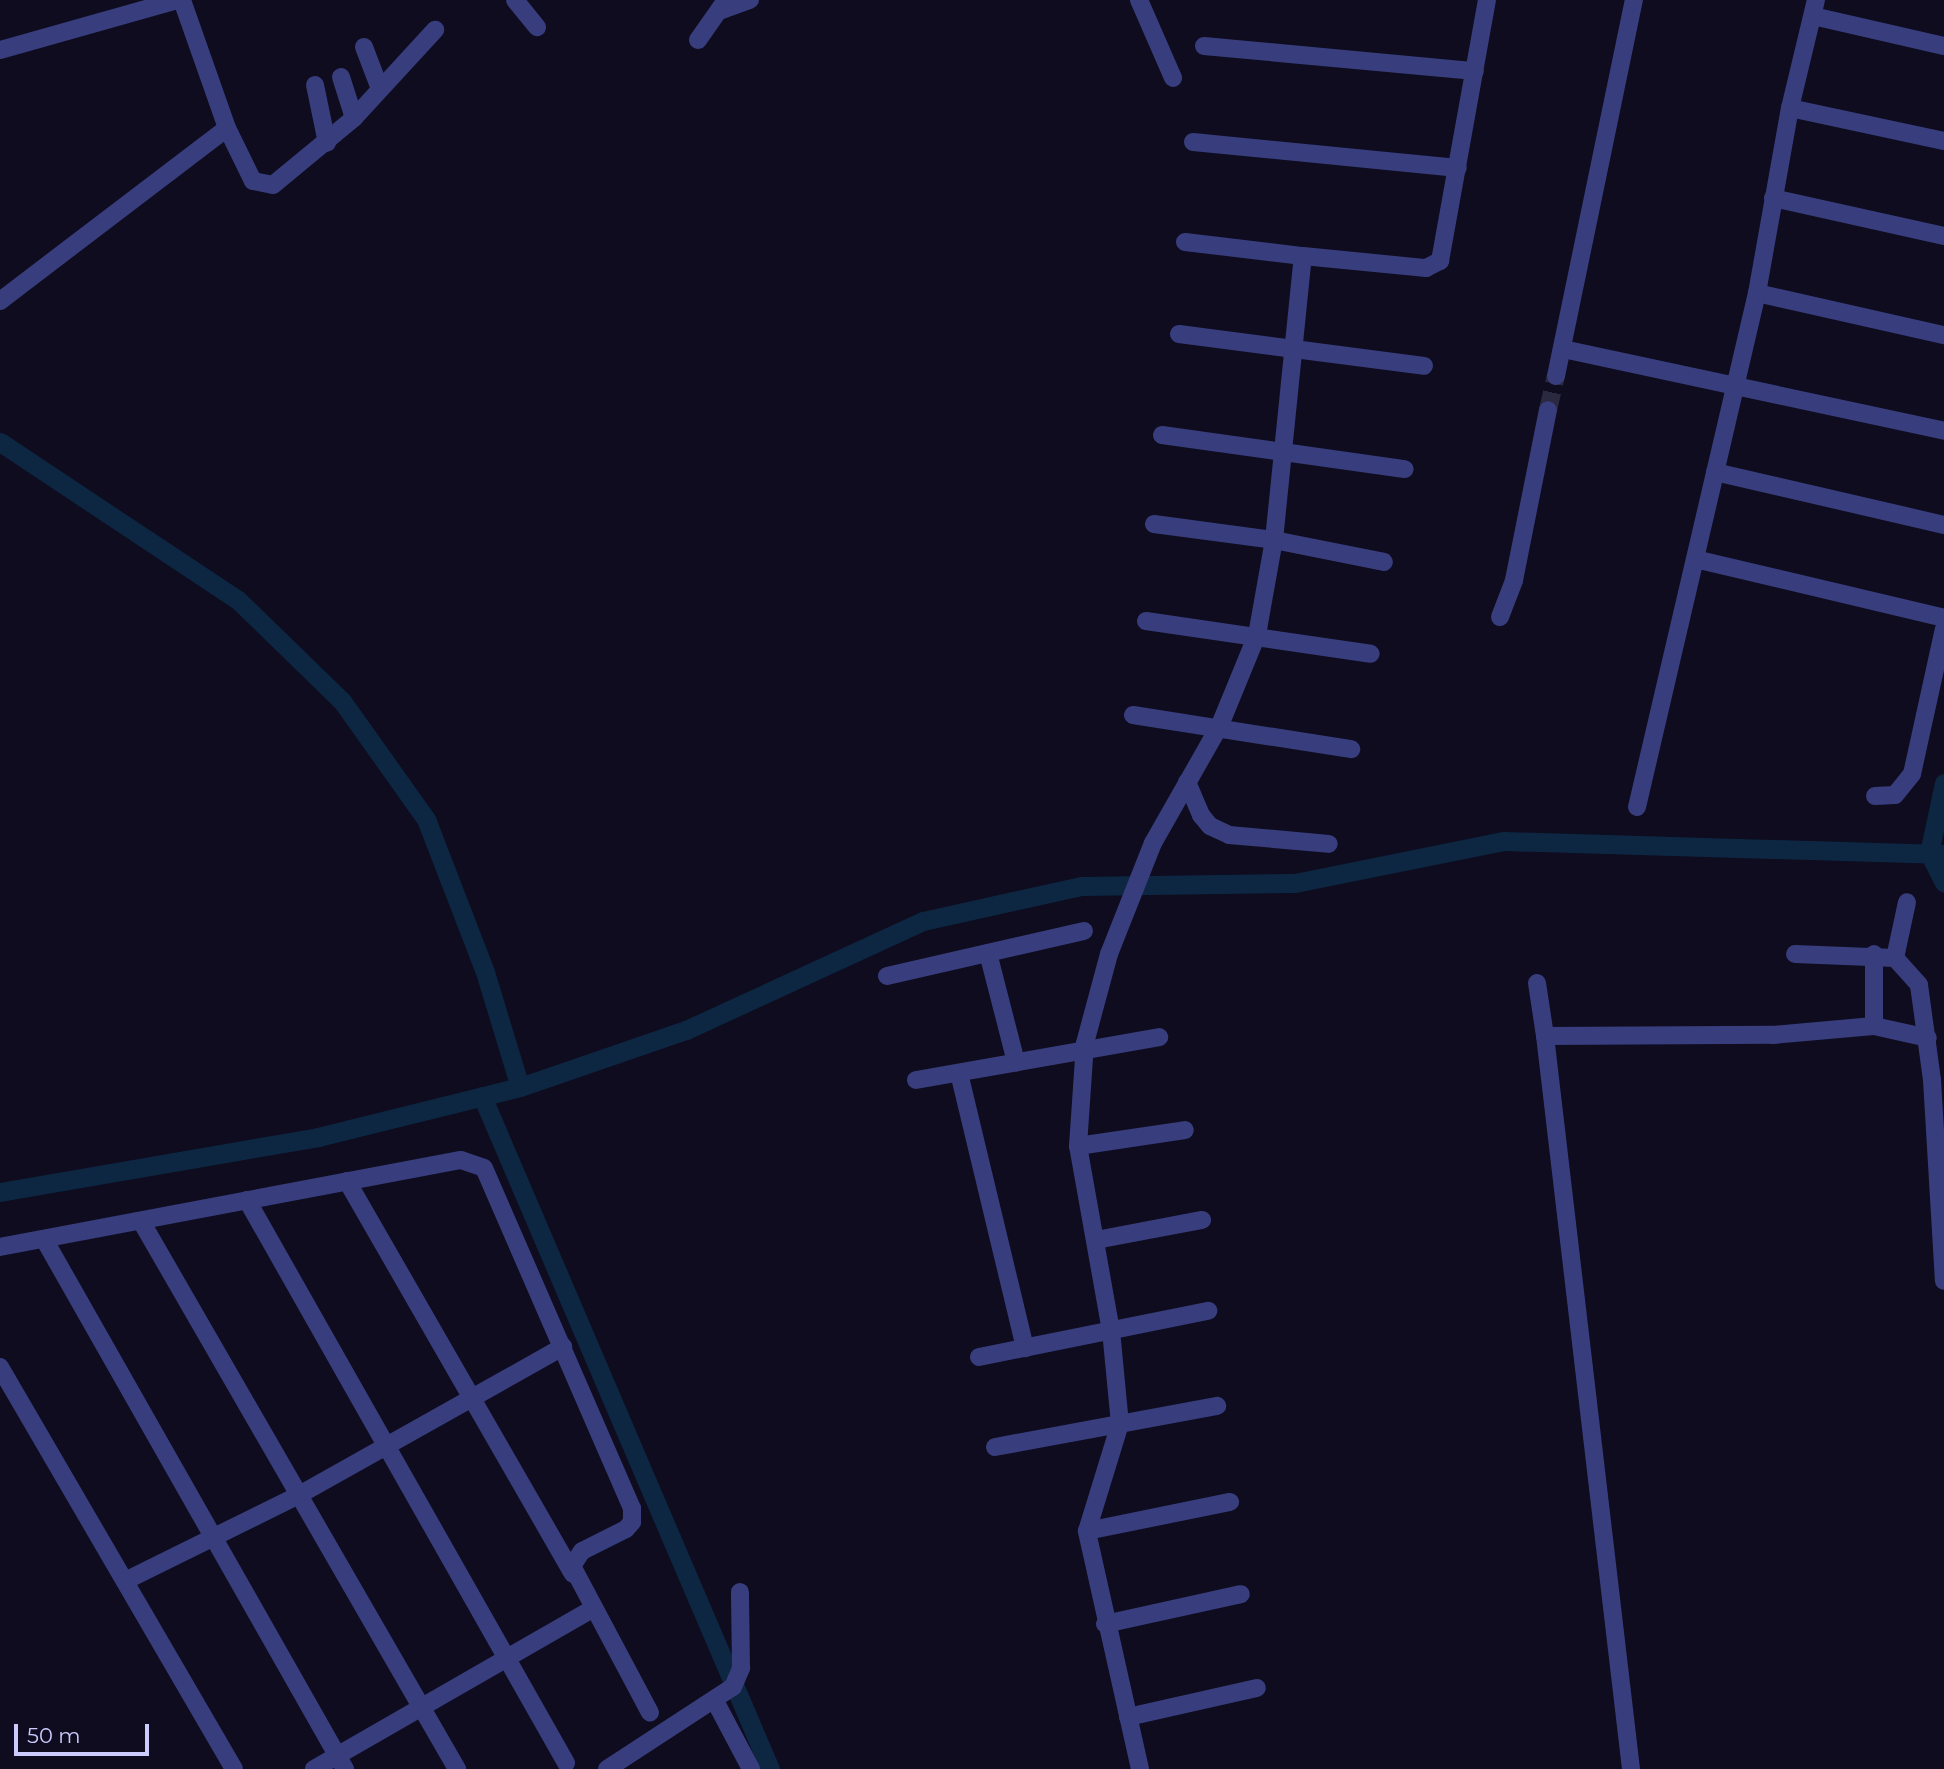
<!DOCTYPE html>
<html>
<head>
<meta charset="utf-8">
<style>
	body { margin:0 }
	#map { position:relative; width:1944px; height:1769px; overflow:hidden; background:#0e0c1e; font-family:Montserrat,sans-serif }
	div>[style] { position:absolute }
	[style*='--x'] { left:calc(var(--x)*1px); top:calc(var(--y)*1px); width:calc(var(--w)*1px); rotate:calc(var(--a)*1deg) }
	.canal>* { height:19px; margin:-9.5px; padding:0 9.5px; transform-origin:9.5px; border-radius:9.5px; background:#0d2742 }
	.minor-tunnel>* { height:18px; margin-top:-9px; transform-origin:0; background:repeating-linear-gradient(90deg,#2a2940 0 18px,transparent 0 27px) }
	.minor>* { height:18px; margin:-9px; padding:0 9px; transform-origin:9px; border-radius:9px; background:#383d7d }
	span { translate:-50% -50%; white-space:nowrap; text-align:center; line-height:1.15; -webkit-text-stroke:5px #0e0c1e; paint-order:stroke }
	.scale { position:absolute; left:14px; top:1724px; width:135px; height:32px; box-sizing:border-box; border:4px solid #cbcbfe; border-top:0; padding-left:9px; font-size:21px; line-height:24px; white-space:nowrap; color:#cbcbfe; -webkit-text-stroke:5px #0e0c1e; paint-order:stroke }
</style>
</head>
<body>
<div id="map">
	<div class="canal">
		<div style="--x:0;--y:442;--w:286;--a:33.6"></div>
		<div style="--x:238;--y:600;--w:145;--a:44.2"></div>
		<div style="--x:342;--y:701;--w:145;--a:54.6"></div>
		<div style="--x:426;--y:819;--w:164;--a:68.9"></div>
		<div style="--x:485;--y:972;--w:120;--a:73.1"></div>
		<div style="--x:1944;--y:783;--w:72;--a:102.1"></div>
		<div style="--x:1929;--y:853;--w:33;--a:63"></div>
		<div style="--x:482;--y:1096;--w:732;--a:66.83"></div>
		<div style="--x:0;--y:1192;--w:323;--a:-9.8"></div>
		<div style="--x:318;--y:1137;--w:208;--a:-13.9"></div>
		<div style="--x:520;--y:1087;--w:176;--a:-19"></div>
		<div style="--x:686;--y:1030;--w:261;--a:-24.7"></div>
		<div style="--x:923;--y:921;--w:162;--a:-12.5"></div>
		<div style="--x:1081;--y:886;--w:214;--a:-0.8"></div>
		<div style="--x:1295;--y:883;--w:213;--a:-11.4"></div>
		<div style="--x:1504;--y:841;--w:440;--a:1.7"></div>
	</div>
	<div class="minor-tunnel">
		<div style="--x:1548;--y:410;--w:35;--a:-77"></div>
	</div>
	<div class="minor">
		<div style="--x:515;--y:0;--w:35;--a:51"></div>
		<div style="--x:1139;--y:0;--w:85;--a:66.4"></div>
		<div style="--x:719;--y:11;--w:33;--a:-20"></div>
		<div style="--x:1813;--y:16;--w:134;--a:12.9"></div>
		<div style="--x:698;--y:40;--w:49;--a:-55"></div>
		<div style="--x:1204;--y:46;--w:272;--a:5.3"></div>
		<div style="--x:364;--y:47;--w:45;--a:69.1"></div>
		<div style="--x:0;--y:50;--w:185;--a:-15.7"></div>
		<div style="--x:341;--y:77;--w:43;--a:72.4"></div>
		<div style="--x:315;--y:85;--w:59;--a:78.3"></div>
		<div style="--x:1790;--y:108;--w:157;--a:12.1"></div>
		<div style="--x:227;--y:128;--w:59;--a:63.9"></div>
		<div style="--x:253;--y:181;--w:20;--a:11"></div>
		<div style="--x:273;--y:185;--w:105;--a:-39.6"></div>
		<div style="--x:354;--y:118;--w:120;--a:-47.4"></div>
		<div style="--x:1193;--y:142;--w:266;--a:5.6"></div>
		<div style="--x:1773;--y:198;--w:175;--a:12.5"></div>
		<div style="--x:1185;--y:242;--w:119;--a:6.8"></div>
		<div style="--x:1757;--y:293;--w:192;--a:12.7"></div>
		<div style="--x:0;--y:301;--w:285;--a:-37.3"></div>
		<div style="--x:227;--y:128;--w:136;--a:-109.4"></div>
		<div style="--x:1179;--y:334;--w:247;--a:7.4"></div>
		<div style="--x:1563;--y:349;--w:390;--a:12.1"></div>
		<div style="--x:1556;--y:376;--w:384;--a:-78.3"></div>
		<div style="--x:1162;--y:435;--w:245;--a:8"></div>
		<div style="--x:1715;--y:472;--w:235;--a:13"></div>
		<div style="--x:1154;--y:524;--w:121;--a:7.6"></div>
		<div style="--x:1274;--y:540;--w:112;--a:11.3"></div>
		<div style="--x:1695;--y:559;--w:256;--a:13.3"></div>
		<div style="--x:1500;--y:617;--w:40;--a:-69"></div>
		<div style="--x:1514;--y:580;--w:173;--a:-78.7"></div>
		<div style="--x:1146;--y:621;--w:227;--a:8.3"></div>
		<div style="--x:1133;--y:715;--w:221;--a:8.9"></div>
		<div style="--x:1187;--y:782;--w:36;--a:67"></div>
		<div style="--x:1201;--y:815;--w:14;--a:51"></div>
		<div style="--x:1210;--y:826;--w:21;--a:25"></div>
		<div style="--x:1229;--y:835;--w:100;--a:5.1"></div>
		<div style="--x:1875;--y:796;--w:20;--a:-3"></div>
		<div style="--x:1895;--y:795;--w:27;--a:-51"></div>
		<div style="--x:1912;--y:774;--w:148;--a:-77.6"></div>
		<div style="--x:1637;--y:807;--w:528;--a:-76.86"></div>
		<div style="--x:1757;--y:293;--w:188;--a:-79.9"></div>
		<div style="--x:1790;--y:108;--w:111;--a:-76.5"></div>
		<div style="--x:988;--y:953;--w:113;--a:75.6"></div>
		<div style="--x:1795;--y:954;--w:100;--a:2.3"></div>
		<div style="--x:1895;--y:958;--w:36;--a:48"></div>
		<div style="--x:1919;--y:985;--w:96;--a:82.2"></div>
		<div style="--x:1932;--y:1080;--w:201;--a:86.6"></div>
		<div style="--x:1895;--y:958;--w:57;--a:-77.9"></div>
		<div style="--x:887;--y:976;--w:202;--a:-12.9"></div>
		<div style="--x:1537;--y:983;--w:54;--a:81.4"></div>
		<div style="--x:1874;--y:1026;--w:55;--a:12.5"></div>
		<div style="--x:959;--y:1073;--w:283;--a:76.5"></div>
		<div style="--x:916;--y:1080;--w:247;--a:-10"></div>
		<div style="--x:1078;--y:1146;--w:108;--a:-8.5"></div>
		<div style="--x:347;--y:1181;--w:453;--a:60.1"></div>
		<div style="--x:247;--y:1200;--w:647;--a:60.46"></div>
		<div style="--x:141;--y:1221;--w:633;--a:60.03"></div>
		<div style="--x:44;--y:1239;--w:610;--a:60.41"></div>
		<div style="--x:1096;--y:1240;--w:108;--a:-10.7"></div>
		<div style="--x:0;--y:1247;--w:469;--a:-10.7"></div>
		<div style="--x:461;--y:1160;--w:24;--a:19"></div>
		<div style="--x:484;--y:1168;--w:371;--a:66.5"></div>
		<div style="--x:632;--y:1508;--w:14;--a:90"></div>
		<div style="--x:632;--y:1522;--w:9;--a:131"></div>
		<div style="--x:626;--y:1529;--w:49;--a:153.4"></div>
		<div style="--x:582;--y:1551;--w:18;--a:124"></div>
		<div style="--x:572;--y:1566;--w:166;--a:62"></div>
		<div style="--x:979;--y:1357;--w:234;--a:-11.4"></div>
		<div style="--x:0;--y:1367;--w:465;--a:59.8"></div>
		<div style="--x:995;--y:1447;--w:226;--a:-10.5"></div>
		<div style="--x:1087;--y:1531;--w:146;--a:-11.5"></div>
		<div style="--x:125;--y:1581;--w:194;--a:-26.3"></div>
		<div style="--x:299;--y:1495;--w:303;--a:-29.3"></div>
		<div style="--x:1105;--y:1624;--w:139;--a:-12.4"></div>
		<div style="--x:715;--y:1701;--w:77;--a:62.1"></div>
		<div style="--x:1128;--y:1717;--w:132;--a:-12.7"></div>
		<div style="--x:314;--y:1769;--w:321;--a:-29.9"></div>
		<div style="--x:607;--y:1769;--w:150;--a:-33.1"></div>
		<div style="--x:733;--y:1687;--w:21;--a:-67"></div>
		<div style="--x:741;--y:1668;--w:76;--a:-90.8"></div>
		<div style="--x:1140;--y:1769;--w:244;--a:-102.6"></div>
		<div style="--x:1087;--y:1531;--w:112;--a:-72.9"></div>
		<div style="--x:1120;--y:1424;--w:93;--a:-95.5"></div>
		<div style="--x:1111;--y:1331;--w:188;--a:-100.1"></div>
		<div style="--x:1078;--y:1146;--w:103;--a:-86.1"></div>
		<div style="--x:1085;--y:1043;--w:92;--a:-74.9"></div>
		<div style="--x:1109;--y:954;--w:119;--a:-68.4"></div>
		<div style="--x:1153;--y:843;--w:136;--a:-60.4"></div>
		<div style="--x:1220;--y:725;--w:97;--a:-67.7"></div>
		<div style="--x:1257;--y:635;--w:97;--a:-79.9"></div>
		<div style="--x:1274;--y:540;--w:285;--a:-84.2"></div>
		<div style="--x:1303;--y:256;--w:124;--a:5.6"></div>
		<div style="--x:1426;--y:268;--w:16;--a:-27"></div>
		<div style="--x:1440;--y:261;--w:265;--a:-79.8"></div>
		<div style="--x:1631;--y:1769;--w:738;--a:-96.69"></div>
		<div style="--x:1545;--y:1036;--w:228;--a:-0.3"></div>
		<div style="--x:1773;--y:1035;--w:101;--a:-5.1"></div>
		<div style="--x:1874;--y:1026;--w:72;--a:-90"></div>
	</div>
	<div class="scale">50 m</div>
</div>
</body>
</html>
